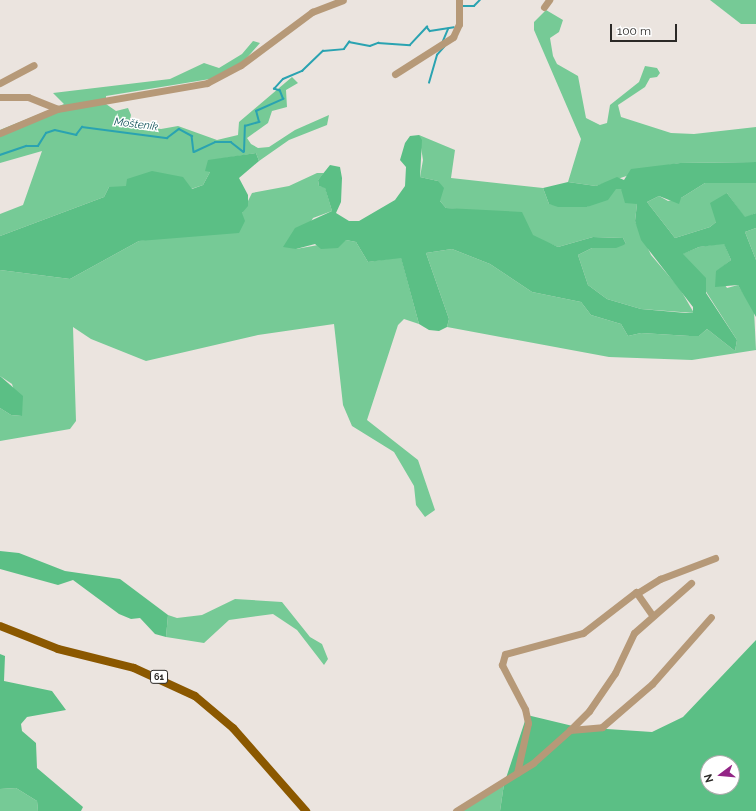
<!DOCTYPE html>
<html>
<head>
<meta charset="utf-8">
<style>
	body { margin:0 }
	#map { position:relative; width:756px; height:811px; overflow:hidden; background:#ebe4df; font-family:Raleway,sans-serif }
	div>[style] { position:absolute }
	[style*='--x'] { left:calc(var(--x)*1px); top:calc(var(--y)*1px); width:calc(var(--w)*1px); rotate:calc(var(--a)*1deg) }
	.green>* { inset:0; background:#76ca96 }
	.forest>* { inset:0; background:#5bbf85 }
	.stream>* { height:1.5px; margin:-0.75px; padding:0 0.75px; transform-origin:0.75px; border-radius:0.75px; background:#2aa3b1 }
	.minor>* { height:7px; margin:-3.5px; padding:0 3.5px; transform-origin:3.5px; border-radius:3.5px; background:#b69978 }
	.major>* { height:8px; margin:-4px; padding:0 4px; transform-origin:4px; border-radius:4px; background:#8b5800 }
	span { translate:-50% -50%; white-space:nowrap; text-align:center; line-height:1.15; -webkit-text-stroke:3px #fff; paint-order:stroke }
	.shield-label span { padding:1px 3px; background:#fff; border:1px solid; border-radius:3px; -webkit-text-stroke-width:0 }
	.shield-label { font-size:9px; color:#2b2927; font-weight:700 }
	.water-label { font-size:11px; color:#14555d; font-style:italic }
	.north { position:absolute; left:700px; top:755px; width:40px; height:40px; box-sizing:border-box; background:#fff; border:1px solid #aaa9a9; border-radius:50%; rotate:254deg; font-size:11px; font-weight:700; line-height:16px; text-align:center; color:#2b2927 }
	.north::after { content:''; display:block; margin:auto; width:14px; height:18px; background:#932586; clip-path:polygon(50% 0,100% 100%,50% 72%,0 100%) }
	.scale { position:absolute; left:610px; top:24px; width:67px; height:18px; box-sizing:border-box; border:2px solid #2b2927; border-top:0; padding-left:5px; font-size:12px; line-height:14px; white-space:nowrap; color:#2b2927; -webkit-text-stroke:3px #fff; paint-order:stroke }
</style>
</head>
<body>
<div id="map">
	<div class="green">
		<div style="clip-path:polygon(710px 0,756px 0,756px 24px,741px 24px)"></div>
		<div style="clip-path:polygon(546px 10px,563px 20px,559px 32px,550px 38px,553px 56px,557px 64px,578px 76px,586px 118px,600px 125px,607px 123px,610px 105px,639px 82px,645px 66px,657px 68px,660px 73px,657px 77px,650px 78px,645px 87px,618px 105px,621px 117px,671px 133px,694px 134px,756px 127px,756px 162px,680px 163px,651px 168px,596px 186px,568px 182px,581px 139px,534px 30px,534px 22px)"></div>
		<div style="clip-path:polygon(253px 41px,260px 43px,244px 61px,210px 79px,106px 96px,106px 104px,116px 111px,128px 108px,131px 115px,129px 125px,161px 129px,178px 126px,217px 140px,238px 135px,239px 122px,292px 77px,298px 83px,286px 90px,287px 107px,272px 111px,268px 123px,247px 138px,251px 144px,258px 148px,269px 147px,295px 130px,329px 115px,327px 125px,289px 140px,259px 161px,256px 153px,208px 161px,210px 172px,203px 185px,191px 189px,109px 187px,104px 197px,0 236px,0 214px,23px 205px,42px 151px,0 163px,0 130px,64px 104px,53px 93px,170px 79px,204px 63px,219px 68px,242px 54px)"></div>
		<div style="clip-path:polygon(419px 135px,455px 150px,451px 178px,543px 188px,549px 204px,587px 207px,616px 188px,621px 189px,637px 204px,635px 221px,651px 255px,680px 289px,694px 313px,641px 309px,607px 299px,588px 285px,578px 255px,592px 248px,626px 244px,623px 238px,593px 237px,558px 247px,467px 210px,446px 208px,440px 201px,438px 181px,420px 177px,423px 160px)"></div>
		<div style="clip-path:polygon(317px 173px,324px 173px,318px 180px,319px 186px,325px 187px,332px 211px,313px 218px,296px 249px,346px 240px,356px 242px,368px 262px,401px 257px,419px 324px,404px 319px,398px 325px,367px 420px,418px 460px,435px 510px,425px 517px,416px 505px,414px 486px,394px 452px,352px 426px,343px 405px,334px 324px,258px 335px,146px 361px,91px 339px,73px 327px,76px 421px,70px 429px,0 441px,0 408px,11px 415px,22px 416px,12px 384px,0 376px,0 270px,70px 279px,139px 241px,169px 236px,242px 213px,252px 193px,289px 186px)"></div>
		<div style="clip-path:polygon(705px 183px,756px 183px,756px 213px,745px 218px,727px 193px,716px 222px,710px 227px,675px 238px,647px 202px,659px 196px,668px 201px,681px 198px)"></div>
		<div style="clip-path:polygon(756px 228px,756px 260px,745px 232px)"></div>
		<div style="clip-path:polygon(724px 243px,731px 260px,716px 272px,727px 288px,738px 285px,754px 310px,756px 350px,692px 360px,609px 357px,447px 327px,449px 319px,426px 253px,452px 249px,490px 264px,532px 292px,581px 302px,591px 315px,621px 324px,628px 336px,641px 333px,690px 336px,699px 336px,707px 329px,735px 351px,737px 340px,682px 254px,699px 247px)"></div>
		<div style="clip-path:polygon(235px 599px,282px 602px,310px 637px,322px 644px,328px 659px,324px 665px,297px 630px,273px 614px,229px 620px,204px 643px,166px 637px,168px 615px,177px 618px,202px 615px)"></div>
		<div style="clip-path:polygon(504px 784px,500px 811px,460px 811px)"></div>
		<div style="clip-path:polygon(16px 788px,37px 801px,38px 811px,0 811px,0 789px)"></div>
	</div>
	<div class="forest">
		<div style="clip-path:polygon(419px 135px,422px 140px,420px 177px,438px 181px,444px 188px,440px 201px,446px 208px,522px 212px,533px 235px,558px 247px,593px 237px,623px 238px,626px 244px,616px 248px,592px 248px,578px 255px,588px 285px,607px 299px,641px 309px,686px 313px,693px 313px,693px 307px,641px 240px,635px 221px,637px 204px,625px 203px,621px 189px,616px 189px,608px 200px,587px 207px,558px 207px,549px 204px,543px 188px,568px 182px,596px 186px,617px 177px,624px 180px,631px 169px,680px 163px,756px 162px,756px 183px,705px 183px,681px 198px,679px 204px,659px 196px,647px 202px,675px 238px,710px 227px,716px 222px,710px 203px,727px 193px,745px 217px,756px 213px,756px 228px,745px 232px,756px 260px,756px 317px,738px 285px,715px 287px,716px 271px,731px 260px,724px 244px,699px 247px,683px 254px,706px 278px,706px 293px,737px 340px,735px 351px,707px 329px,699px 336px,690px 336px,641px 333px,628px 336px,621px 324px,591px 315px,581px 302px,532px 292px,490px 264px,452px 249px,426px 253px,449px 319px,447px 327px,439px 331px,429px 330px,419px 324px,401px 258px,368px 262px,356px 242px,346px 240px,338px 248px,321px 249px,315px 244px,296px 249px,283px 247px,295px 228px,332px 211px,325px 188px,319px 186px,318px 180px,330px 165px,340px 167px,342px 178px,341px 202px,336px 213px,349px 221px,359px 221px,395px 200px,405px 186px,406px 167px,400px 160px,405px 143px,410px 136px)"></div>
		<div style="clip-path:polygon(256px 153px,259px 161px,239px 178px,248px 195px,248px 206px,242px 213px,245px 221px,239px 233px,139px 241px,70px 279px,0 270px,0 236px,104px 197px,109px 187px,126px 186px,127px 179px,152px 171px,183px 177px,192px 189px,203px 185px,210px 172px,205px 171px,208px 160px)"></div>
		<div style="clip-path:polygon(0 376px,23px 396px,22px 416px,11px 415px,0 408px)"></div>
		<div style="clip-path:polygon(0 551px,19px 553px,65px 571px,120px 579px,168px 615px,166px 637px,155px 634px,140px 618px,131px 619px,119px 614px,73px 580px,58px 585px,0 569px)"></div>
		<div style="clip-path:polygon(evenodd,756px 640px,756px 811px,500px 811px,504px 784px,527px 715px,577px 727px,652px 732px,683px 717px,756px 640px,708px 763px,732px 763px,732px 787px,708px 787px,708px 763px)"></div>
		<div style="clip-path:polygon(0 654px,5px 656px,4px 681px,52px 691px,66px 710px,27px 717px,21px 724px,22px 731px,36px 743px,37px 768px,83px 807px,81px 811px,38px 811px,37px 801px,16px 788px,0 789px)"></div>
	</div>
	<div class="stream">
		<div style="--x:462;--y:6;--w:12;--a:0"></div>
		<div style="--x:474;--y:6;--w:8;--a:-45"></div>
		<div style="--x:443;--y:41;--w:13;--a:-67"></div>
		<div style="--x:429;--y:83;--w:29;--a:-74"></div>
		<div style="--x:437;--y:55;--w:11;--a:-49"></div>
		<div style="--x:0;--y:155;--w:28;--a:-19"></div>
		<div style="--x:26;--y:146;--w:12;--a:0"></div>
		<div style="--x:38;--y:146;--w:15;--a:-58"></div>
		<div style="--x:46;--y:133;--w:9;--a:-18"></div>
		<div style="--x:55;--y:130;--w:22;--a:13"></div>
		<div style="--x:76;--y:135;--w:10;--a:-53"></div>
		<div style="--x:82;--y:127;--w:86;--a:7.4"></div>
		<div style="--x:167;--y:138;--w:15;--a:-37"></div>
		<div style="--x:179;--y:129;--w:15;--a:28"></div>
		<div style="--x:192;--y:136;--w:16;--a:83"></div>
		<div style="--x:194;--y:152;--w:23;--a:-25"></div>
		<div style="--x:215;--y:142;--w:16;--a:0"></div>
		<div style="--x:231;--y:142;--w:16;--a:38"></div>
		<div style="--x:244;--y:152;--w:26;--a:-88"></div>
		<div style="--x:245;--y:126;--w:15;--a:-16"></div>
		<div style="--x:259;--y:122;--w:11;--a:-105"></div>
		<div style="--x:256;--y:111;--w:30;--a:-24"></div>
		<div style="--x:283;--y:99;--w:9;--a:-111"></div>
		<div style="--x:280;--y:91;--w:6;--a:-162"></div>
		<div style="--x:274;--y:89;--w:13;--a:-48"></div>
		<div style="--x:283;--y:79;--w:21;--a:-23"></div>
		<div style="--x:302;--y:71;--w:29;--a:-44"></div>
		<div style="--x:323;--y:51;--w:21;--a:-5"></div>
		<div style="--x:344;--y:49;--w:9;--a:-54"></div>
		<div style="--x:349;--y:42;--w:21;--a:11"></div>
		<div style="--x:370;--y:46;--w:9;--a:-21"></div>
		<div style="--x:378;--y:43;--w:32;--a:4"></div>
		<div style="--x:410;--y:45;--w:25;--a:-47"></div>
		<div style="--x:427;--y:27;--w:5;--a:53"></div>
		<div style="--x:430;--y:31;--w:24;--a:-9"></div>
	</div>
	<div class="minor">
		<div style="--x:544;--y:7;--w:9;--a:-54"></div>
		<div style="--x:395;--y:74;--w:69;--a:-32.5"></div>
		<div style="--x:453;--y:37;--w:14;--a:-65"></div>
		<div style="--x:459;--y:24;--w:24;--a:-90"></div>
		<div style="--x:0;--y:83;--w:38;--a:-28"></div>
		<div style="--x:0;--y:97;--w:28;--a:0"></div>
		<div style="--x:28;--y:97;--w:31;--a:22"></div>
		<div style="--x:0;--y:133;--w:62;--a:-22.8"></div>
		<div style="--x:57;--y:109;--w:152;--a:-9.8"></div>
		<div style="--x:207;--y:83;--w:38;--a:-28"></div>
		<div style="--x:241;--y:65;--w:89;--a:-36.7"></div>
		<div style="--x:312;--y:12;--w:33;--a:-21"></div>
		<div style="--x:639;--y:592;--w:25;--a:-32"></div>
		<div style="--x:660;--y:579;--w:59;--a:-20.9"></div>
		<div style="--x:570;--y:730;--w:32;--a:-5"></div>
		<div style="--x:602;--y:727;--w:66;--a:-40.7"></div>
		<div style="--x:652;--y:684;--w:89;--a:-48.6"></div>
		<div style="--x:517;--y:773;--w:51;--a:-77.6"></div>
		<div style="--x:528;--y:723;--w:14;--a:-102"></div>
		<div style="--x:525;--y:709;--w:50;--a:-117.6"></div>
		<div style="--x:502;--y:665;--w:11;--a:-75"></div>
		<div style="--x:505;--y:654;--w:81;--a:-15.1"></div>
		<div style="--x:583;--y:633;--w:67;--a:-37.7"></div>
		<div style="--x:636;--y:592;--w:29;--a:55"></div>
		<div style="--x:456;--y:811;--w:91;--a:-31.9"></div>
		<div style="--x:533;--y:763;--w:50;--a:-41.7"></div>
		<div style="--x:570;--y:730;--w:27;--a:-45"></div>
		<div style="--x:589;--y:711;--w:46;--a:-55.6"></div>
		<div style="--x:615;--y:673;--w:44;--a:-64.6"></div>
		<div style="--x:634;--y:633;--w:76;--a:-41.3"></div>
	</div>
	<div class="major">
		<div style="--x:0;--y:626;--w:62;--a:21.6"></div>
		<div style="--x:58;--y:649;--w:78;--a:14"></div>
		<div style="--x:134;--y:668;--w:67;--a:24.7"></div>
		<div style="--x:195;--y:696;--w:50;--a:40.1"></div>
		<div style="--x:233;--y:728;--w:111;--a:48.7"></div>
	</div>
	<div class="shield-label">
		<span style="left:159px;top:677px">61</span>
	</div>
	<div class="water-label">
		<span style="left:136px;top:125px;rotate:7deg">Mošteník</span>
	</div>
	<div class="north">N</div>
	<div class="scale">100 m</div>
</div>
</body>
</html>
